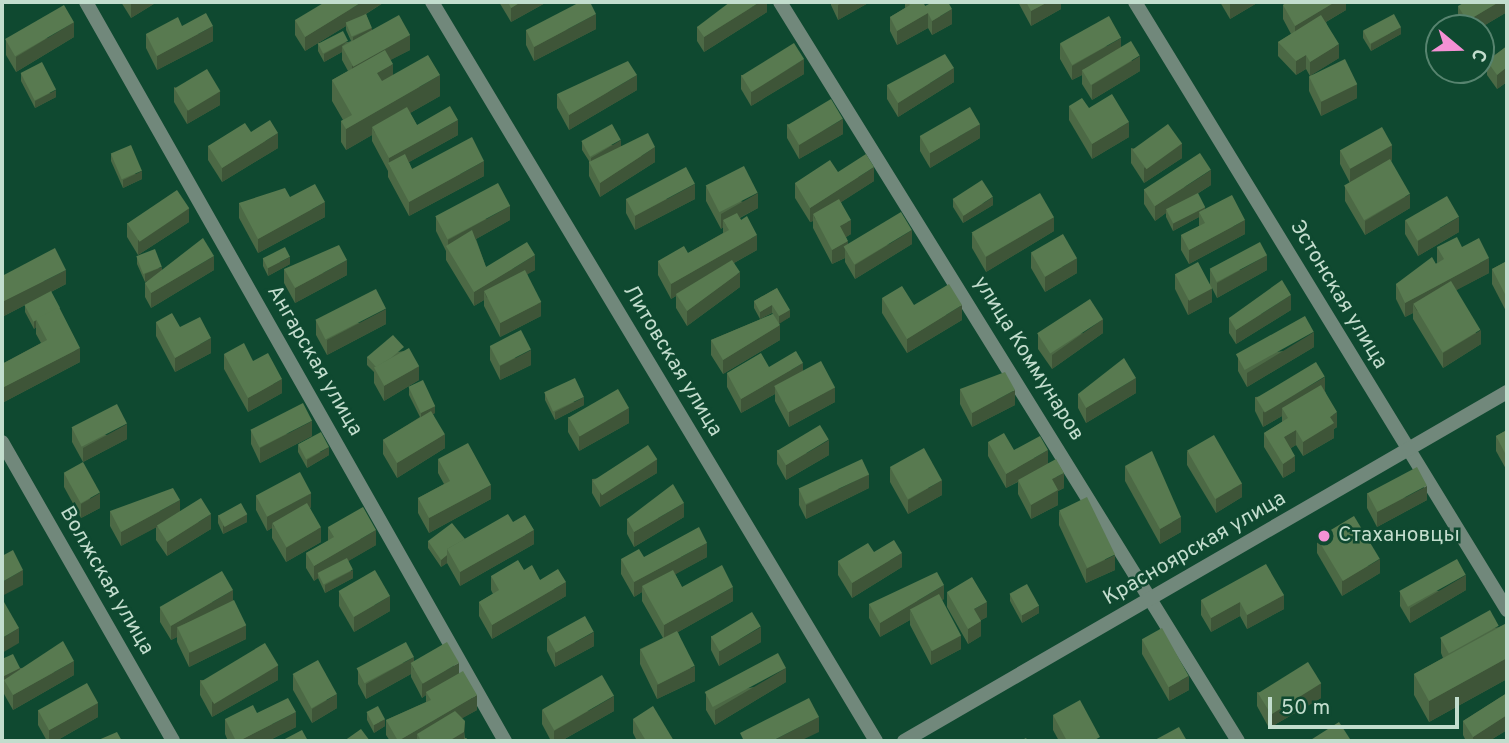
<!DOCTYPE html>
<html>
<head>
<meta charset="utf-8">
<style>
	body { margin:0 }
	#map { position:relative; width:1509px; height:743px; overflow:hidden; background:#0f4930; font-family:Overpass,sans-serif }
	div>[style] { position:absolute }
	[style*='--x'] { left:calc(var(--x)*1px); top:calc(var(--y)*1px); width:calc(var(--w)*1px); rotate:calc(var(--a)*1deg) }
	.minor>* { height:14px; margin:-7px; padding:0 7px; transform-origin:7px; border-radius:7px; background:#71887b }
	.wall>* { inset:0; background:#4c6945 }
	.shaded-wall>* { inset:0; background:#3e5538; transform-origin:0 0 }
	.building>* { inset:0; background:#587a50; transform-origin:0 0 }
	.dots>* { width:19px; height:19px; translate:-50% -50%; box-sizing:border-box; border:4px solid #0f4930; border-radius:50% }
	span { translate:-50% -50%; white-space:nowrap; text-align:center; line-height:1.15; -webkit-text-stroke:5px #0f4930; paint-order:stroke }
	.street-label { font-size:21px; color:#c2ddcd }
	.poi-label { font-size:21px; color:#c2ddcd }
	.left { translate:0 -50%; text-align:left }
	.frame { position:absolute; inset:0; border:4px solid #c2ddcd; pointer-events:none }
	.north { position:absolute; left:1425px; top:14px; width:70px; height:70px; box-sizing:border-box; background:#0f4930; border:2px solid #57846f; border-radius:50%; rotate:109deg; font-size:19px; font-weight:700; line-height:28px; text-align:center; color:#c2ddcd }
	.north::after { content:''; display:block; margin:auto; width:24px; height:32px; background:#f491d4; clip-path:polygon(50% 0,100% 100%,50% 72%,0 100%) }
	.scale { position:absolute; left:1268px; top:697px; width:191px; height:32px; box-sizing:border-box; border:4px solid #c2ddcd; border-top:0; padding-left:9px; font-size:21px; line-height:24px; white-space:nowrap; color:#c2ddcd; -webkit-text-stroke:5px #0f4930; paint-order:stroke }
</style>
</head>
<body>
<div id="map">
	<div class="minor">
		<div style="--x:86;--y:2;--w:850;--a:60.45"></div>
		<div style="--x:432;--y:2;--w:862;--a:59"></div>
		<div style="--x:780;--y:2;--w:869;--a:58.21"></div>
		<div style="--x:1135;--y:2;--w:713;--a:58.54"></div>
		<div style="--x:2;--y:442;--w:344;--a:60.2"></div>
		<div style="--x:904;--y:741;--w:697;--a:-30.06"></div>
	</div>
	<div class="wall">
		<div style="clip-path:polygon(121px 2px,157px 2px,131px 18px)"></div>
		<div style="clip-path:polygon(383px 2px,383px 3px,366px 14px,372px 30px,410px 50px,390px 60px,393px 75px,440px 96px,410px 113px,417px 125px,458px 135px,409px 162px,412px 169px,484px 176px,409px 216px,388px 177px,388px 171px,372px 141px,372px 135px,346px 150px,341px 142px,341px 121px,343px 120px,332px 101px,332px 80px,348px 71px,342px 60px,342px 52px,324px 62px,318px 51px,318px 43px,348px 42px,351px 41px,346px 30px,346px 26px,305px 51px,295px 35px,295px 20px)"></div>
		<div style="clip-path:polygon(499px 2px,547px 2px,511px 22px)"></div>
		<div style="clip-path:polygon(767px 2px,767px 12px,704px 52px,697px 41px,697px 27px)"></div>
		<div style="clip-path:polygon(831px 2px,870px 2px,838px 20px,831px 5px)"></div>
		<div style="clip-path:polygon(905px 2px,923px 2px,925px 6px,952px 24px,932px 35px,928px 28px,897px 45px,890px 31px,890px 17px,905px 8px)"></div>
		<div style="clip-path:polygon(1018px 2px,1061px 2px,1061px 9px,1031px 26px)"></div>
		<div style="clip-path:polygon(1220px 2px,1257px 2px,1257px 3px,1230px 19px)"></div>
		<div style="clip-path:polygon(1287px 2px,1346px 2px,1346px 10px,1326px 22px,1339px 58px,1311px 75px,1357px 98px,1321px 116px,1309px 91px,1309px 77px,1310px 76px,1306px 69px,1296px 75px,1278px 56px,1278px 42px,1291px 34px,1283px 19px,1283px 5px)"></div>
		<div style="clip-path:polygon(1507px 2px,1507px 12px,1480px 28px,1463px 28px,1458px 20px,1458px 6px)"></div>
		<div style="clip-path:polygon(182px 26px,213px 41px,157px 70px,146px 48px,146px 34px)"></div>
		<div style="clip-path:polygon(596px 29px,534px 61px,526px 45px,526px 30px)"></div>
		<div style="clip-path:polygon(1363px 31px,1401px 34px,1371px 51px,1363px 38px)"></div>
		<div style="clip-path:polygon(74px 37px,16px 72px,6px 55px,6px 40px)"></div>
		<div style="clip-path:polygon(1060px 44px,1121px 47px,1140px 71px,1092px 100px,1082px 84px,1082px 75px,1072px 80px,1060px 59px)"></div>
		<div style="clip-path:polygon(1507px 46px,1507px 82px,1497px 89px,1487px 75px,1487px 61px)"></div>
		<div style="clip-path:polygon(21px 73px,56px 97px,35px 108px,21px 81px)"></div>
		<div style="clip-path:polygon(804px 74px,751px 106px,741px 89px,741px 75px)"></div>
		<div style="clip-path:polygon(954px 82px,898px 117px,887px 99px,887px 85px)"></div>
		<div style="clip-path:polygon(174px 87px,220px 105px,187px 124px,174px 102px)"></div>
		<div style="clip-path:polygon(637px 90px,569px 130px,557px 108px,557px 94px)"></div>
		<div style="clip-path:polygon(1069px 106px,1089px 108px,1129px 137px,1092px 159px,1069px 120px)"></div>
		<div style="clip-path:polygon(787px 124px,843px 134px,799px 159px,787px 138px)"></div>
		<div style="clip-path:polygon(251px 132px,278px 148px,222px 182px,208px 160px,208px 146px)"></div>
		<div style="clip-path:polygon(920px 136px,980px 138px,930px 168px,920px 151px)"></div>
		<div style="clip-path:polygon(582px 142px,621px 146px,655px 162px,600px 197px,589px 176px,589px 161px,582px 150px)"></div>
		<div style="clip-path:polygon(1131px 148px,1182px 158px,1144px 183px,1131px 163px)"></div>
		<div style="clip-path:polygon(1340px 150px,1392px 160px,1391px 161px,1410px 208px,1365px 235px,1345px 201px,1345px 187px,1350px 183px,1340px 164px)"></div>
		<div style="clip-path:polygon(111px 154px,142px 179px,123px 188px,111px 161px)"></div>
		<div style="clip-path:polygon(838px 172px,874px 181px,841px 202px,851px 234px,846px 237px,848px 245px,912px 244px,855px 279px,845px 262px,845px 258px,832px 264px,813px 228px,813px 221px,810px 222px,795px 198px,795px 183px)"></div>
		<div style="clip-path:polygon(1211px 185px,1197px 194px,1205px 209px,1245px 234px,1189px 264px,1181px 250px,1181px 235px,1199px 226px,1199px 217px,1173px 231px,1166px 217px,1166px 213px,1155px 221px,1144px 204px,1144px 189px)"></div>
		<div style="clip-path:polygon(706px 187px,758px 208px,740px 218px,757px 250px,734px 263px,740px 287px,687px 326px,676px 308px,676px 296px,671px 299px,658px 275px,658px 261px,688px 253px,723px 233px,723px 227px,721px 229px,706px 201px)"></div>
		<div style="clip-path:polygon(290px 197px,325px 217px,258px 253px,239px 218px,239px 203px)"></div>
		<div style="clip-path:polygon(626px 199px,695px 199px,635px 230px,626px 213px)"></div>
		<div style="clip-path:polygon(953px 199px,993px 205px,963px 223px,953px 207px)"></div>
		<div style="clip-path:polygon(436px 217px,510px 220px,476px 239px,486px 267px,535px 270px,527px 274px,541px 316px,500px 337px,484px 306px,484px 300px,474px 306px,446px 260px,446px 251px,436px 231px)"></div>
		<div style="clip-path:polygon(1405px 220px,1459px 232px,1418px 256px,1405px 234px)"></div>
		<div style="clip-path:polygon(189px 222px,138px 255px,127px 237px,127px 223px)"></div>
		<div style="clip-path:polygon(1054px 231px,986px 272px,972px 248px,972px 234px)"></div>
		<div style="clip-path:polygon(1437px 247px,1462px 247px,1489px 273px,1456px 290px,1481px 344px,1443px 368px,1413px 319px,1413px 313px,1405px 317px,1396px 299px,1396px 284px,1437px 263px)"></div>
		<div style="clip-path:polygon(1031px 253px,1077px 273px,1045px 292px,1031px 268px)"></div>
		<div style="clip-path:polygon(137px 257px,162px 270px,214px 270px,151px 308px,145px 297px,145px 283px,149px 280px,145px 282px,137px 264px)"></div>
		<div style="clip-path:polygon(263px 258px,290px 264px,268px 276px,263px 266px)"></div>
		<div style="clip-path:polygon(1507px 261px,1507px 313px,1492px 284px,1492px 269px)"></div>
		<div style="clip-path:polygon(284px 269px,347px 275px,295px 303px,284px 283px)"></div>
		<div style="clip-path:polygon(1210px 270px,1267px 270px,1217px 298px,1212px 288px,1212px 302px,1188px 315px,1175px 289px,1175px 274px,1210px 284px)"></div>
		<div style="clip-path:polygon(2px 276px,66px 284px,51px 292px,80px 362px,4px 402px,2px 398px,2px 364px,41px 343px,36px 334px,36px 327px,34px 329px,25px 312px,25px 305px,2px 317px)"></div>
		<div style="clip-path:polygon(777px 288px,790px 317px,779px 323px,780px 340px,723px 374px,711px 355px,711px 340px,773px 314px,772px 313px,760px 319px,754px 308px,754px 301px)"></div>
		<div style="clip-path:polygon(882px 298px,914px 305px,962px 320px,907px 353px,882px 313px)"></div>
		<div style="clip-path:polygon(1291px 310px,1236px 344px,1229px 333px,1229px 318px)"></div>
		<div style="clip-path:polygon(316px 321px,386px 324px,327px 355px,316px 335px)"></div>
		<div style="clip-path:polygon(156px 322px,180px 327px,211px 353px,175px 372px,156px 336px)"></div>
		<div style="clip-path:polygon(1103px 333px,1052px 369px,1038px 349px,1038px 334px)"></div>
		<div style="clip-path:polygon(490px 346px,531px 365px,500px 380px,490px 360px)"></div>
		<div style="clip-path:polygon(1314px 347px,1247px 387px,1238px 371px,1238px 357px)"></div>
		<div style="clip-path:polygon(404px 351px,419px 380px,384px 401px,374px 383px,374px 372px,367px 365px,367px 357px)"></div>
		<div style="clip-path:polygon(224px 354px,253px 361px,282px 393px,248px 412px,224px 369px)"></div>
		<div style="clip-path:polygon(769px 367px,803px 371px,835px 402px,789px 427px,775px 401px,775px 394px,741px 413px,727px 387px,727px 373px)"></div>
		<div style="clip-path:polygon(409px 387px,435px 413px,433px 414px,445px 448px,397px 478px,383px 454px,383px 440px,420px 417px,409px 395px)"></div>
		<div style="clip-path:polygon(960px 389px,1015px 405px,972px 427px,960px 404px)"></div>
		<div style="clip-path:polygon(1325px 391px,1337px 427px,1334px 429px,1334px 438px,1303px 456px,1296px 445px,1291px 448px,1295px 471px,1283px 478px,1264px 447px,1264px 433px,1282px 422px,1282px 416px,1263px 427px,1255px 411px,1255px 397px)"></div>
		<div style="clip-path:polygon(545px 393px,584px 405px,555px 420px,545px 400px)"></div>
		<div style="clip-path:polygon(1136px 393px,1086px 423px,1078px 408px,1078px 394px)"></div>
		<div style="clip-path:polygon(568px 417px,629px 423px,579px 451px,568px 432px)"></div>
		<div style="clip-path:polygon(72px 428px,127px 439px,83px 462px,72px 442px)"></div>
		<div style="clip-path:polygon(251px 430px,312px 436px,260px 463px,251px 444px)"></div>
		<div style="clip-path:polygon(1507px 430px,1507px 468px,1506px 469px,1496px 451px,1496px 436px)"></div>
		<div style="clip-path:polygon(988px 442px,1048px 463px,1064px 488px,1058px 491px,1058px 505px,1031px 519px,1018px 494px,1018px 482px,1006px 488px,988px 456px)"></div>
		<div style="clip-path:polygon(298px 445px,329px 455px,307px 468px,298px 452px)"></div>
		<div style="clip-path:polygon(777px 450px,829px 455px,786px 480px,777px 464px)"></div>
		<div style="clip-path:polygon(1187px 451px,1242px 497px,1216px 513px,1187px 465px)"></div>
		<div style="clip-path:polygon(438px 459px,491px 499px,429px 533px,418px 513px,418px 498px,444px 484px,438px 473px)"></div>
		<div style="clip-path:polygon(1125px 466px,1181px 532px,1160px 544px,1125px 481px)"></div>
		<div style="clip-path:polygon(890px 468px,942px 495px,908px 514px,890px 482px)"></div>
		<div style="clip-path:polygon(64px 473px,100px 508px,81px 518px,64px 487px)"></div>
		<div style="clip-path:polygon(657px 473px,600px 507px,592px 493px,592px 479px)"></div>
		<div style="clip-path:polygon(869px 488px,806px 519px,799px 505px,799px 490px)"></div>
		<div style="clip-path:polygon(1367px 493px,1427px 500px,1377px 527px,1367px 508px)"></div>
		<div style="clip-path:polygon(256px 496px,311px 507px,310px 508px,321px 542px,286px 562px,272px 538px,272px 528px,267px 531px,256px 510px)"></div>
		<div style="clip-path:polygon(110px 511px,180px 511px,211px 529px,167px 556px,156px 540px,156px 527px,121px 546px,110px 526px)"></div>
		<div style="clip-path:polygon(1059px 511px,1115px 570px,1086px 583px,1059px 525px)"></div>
		<div style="clip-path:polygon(218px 515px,247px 522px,223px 534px,218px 523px)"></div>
		<div style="clip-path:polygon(684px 517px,634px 547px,627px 534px,627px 519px)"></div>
		<div style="clip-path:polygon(513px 522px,534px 544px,460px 586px,447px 563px,441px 567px,428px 548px,428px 541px,465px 539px)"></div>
		<div style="clip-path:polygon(328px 527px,376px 545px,348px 561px,353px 578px,325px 593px,318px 578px,314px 581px,306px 568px,306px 553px,328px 541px)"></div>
		<div style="clip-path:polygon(1317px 538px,1380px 573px,1342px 596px,1317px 553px)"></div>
		<div style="clip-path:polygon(874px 552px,902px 567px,852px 598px,838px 575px,838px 561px)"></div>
		<div style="clip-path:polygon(644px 557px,707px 557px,675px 574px,682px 587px,733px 601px,678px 632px,695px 681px,657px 699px,640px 664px,640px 649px,663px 638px,642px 601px,642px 592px,634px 597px,621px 574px,621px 559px)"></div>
		<div style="clip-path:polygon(524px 570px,566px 596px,492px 639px,479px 616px,479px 602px,493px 594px,491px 590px,491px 576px)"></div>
		<div style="clip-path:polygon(1466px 590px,1410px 623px,1400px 606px,1400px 592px)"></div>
		<div style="clip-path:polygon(339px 591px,390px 611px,354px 632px,339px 606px)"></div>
		<div style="clip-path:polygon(947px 592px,987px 617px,981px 620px,981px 636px,968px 644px,947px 607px)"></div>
		<div style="clip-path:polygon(1010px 594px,1039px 613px,1022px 623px,1010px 601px)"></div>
		<div style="clip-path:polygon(1284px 595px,1284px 609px,1247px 629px,1240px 616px,1211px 632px,1201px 615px,1201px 600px)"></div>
		<div style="clip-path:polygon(944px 599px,942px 600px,961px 649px,931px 665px,910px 625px,910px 620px,880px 637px,869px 618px,869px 604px)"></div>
		<div style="clip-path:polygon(233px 600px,246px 639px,189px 667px,177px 642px,177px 637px,171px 640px,160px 622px,160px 607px)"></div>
		<div style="clip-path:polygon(1507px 623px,1507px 679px,1429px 722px,1414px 695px,1414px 674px,1443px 658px,1441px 653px,1441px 639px,1499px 627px)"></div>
		<div style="clip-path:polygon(711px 636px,761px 642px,719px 666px,711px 650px)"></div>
		<div style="clip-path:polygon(547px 637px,594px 646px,555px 667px,547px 651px)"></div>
		<div style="clip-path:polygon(1142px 639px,1189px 690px,1169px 701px,1142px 654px)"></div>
		<div style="clip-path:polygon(2px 659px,20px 668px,74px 675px,13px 710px,4px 694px,4px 684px,2px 685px)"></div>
		<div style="clip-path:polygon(414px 661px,459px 673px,477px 710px,462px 718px,465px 738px,470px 741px,390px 741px,386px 735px,386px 720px,426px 702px,426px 695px,422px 698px,411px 677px,411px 674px,366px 699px,358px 684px,358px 670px)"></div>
		<div style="clip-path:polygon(293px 675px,337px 708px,312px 723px,293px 690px)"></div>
		<div style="clip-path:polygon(200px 680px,278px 680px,212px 717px,200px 695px)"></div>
		<div style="clip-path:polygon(786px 682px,715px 725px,706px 710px,706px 695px)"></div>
		<div style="clip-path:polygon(1257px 692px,1321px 698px,1269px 728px,1257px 706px)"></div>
		<div style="clip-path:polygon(1507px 693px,1507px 730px,1489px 741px,1466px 741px,1463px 735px,1463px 721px)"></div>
		<div style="clip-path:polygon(38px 710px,98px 717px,56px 741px,47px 741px,38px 725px)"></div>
		<div style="clip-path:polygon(542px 710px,614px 711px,561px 741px,551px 741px,542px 724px)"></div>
		<div style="clip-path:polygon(367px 713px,385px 726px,374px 733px,367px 720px)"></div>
		<div style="clip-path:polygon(1053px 715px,1100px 741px,1059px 741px,1053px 730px)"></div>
		<div style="clip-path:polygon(225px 719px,296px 727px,268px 741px,228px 741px,225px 734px)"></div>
		<div style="clip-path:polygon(633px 719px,674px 741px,637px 741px,633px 733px)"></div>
	</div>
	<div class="shaded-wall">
		<div style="clip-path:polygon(134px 2px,157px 2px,131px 18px,131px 3px)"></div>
		<div style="clip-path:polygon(362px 2px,383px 2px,383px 3px,348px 25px,346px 22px,346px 26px,305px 51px,305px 37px)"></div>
		<div style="clip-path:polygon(521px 2px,547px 2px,511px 22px,511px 8px)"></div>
		<div style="clip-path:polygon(760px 2px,767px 2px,767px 12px,704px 52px,704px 37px)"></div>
		<div style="clip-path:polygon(844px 2px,870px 2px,838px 20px,838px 5px)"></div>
		<div style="clip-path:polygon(1048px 2px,1061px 2px,1061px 9px,1031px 26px,1031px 11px)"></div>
		<div style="clip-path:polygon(1235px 2px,1257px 2px,1257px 3px,1230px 19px,1230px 4px)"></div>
		<div style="clip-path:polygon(1335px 2px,1346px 2px,1346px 10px,1295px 40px,1295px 26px)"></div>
		<div style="clip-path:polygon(1499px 2px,1507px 2px,1507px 12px,1480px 28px,1467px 28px,1467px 21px)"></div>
		<div style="clip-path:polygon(952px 9px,952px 24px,932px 35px,932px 21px)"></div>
		<div style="clip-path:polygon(928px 13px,928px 28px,897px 45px,897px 31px)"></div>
		<div style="clip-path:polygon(596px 14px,596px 29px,534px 61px,534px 47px)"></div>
		<div style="clip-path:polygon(74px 22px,74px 37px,16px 72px,16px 57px)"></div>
		<div style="clip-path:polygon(213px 26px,213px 41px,157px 70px,157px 56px)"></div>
		<div style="clip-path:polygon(1401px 27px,1401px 34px,1371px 51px,1371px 44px)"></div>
		<div style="clip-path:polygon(372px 28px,372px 36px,353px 44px,353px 37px)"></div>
		<div style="clip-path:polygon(410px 35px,410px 50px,352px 80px,352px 66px)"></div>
		<div style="clip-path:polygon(1121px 38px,1121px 52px,1082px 70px,1082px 75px,1072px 80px,1072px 66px)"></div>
		<div style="clip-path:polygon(348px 41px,342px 46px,342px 52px,324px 62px,324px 54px)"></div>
		<div style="clip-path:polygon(1339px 44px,1339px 58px,1310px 76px,1310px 62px)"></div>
		<div style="clip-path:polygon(1306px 55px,1306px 69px,1296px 75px,1296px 61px)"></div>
		<div style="clip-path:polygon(1140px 56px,1140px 71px,1092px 100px,1092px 85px)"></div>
		<div style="clip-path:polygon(804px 59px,804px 74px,751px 106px,751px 91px)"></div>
		<div style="clip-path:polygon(393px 64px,393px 85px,377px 94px,377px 73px)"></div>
		<div style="clip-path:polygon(1507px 67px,1507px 82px,1497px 89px,1497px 75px)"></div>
		<div style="clip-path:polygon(954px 68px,954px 82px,898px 117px,898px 103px)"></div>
		<div style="clip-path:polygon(440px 75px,440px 96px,375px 133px,372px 127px,372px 135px,346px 150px,346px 129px)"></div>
		<div style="clip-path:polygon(637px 75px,637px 90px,569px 130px,569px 115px)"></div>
		<div style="clip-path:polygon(1357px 84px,1357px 98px,1321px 116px,1321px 101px)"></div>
		<div style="clip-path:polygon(56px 90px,56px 97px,35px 108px,35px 101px)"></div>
		<div style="clip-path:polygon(220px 91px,220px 105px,187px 124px,187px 109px)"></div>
		<div style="clip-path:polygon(843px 119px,843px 134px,799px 159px,799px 144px)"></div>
		<div style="clip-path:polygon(458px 120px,458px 135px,393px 171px,389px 165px,389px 158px)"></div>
		<div style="clip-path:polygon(1129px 122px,1129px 137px,1092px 159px,1092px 144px)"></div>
		<div style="clip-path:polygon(980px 124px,980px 138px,930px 168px,930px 153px)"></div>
		<div style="clip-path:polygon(278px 133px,278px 148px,222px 182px,222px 168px)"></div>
		<div style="clip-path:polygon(621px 140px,621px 147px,591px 165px,591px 158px)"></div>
		<div style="clip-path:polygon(1182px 143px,1182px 158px,1144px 183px,1144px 168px)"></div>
		<div style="clip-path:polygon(1392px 145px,1392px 160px,1350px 183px,1350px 168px)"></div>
		<div style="clip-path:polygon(655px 147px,655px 162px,600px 197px,600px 183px)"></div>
		<div style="clip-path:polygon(484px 161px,484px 176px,409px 216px,409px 202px)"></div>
		<div style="clip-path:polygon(874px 167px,874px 181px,815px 219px,813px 214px,813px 221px,810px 222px,810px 208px)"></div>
		<div style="clip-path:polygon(1211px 170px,1211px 185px,1168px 212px,1166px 210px,1166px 213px,1155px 221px,1155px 206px)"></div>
		<div style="clip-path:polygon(142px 171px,142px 179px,123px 188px,123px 180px)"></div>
		<div style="clip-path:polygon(695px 184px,695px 199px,635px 230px,635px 216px)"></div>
		<div style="clip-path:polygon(758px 193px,758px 208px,726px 225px,723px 220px,723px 227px,721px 229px,721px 214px)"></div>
		<div style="clip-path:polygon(1410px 194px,1410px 208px,1365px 235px,1365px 221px)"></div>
		<div style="clip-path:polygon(993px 197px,993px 205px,963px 223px,963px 216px)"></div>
		<div style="clip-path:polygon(325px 202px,325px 217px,258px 253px,258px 239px)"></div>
		<div style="clip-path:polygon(510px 206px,510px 220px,451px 253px,448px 248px,448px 240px)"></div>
		<div style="clip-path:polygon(1205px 207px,1205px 214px,1199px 212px,1199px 217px,1173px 231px,1173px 223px)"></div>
		<div style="clip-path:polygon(189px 208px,189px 222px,138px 255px,138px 240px)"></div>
		<div style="clip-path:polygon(1054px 217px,1054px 231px,986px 272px,986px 257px)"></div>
		<div style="clip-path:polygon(1459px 217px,1459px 232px,1418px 256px,1418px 241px)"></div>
		<div style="clip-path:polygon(851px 220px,851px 234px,840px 241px,840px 226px)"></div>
		<div style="clip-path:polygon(1245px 220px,1245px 234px,1189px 264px,1189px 250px)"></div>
		<div style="clip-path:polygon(912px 230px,912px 244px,855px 279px,855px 265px)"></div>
		<div style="clip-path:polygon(757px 235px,757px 250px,677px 295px,676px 294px,676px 296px,671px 299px,671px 284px)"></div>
		<div style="clip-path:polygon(848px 241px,848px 254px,845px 248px,845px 258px,832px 264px,832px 250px)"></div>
		<div style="clip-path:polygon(535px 255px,535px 270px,487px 298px,484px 291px,484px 300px,474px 306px,474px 292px)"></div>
		<div style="clip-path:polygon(1267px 255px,1267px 270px,1217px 298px,1217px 283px)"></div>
		<div style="clip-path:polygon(214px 256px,214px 270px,151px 308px,151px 293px)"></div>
		<div style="clip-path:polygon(290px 257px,290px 264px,268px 276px,268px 268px)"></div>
		<div style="clip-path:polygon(1077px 258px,1077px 273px,1045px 292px,1045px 277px)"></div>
		<div style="clip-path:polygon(1489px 258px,1489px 273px,1417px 311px,1413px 304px,1413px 313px,1405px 317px,1405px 303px)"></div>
		<div style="clip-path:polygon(347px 260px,347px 275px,295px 303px,295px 288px)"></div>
		<div style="clip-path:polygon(162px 267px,162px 274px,145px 282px,145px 274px)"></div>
		<div style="clip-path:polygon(66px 270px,66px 284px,2px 317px,2px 302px)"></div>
		<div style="clip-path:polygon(740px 272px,740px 287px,687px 326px,687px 311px)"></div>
		<div style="clip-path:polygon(1212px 288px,1212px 302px,1188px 315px,1188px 300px)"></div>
		<div style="clip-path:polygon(1291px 295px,1291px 310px,1236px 344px,1236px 330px)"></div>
		<div style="clip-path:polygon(541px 302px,541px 316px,500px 337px,500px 323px)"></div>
		<div style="clip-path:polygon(772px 305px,772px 313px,760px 319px,760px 312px)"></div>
		<div style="clip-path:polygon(962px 305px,962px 320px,907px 353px,907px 339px)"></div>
		<div style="clip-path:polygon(386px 309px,386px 324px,327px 355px,327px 340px)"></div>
		<div style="clip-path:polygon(790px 310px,790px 317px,779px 324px,779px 316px)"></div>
		<div style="clip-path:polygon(1103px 319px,1103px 333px,1052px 369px,1052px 355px)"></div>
		<div style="clip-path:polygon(36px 320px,36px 327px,34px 329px,34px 321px)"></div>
		<div style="clip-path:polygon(780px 325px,780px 340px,723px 374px,723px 360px)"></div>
		<div style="clip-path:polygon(1481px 330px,1481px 344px,1443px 368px,1443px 353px)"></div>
		<div style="clip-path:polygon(1314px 332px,1314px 347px,1247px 387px,1247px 373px)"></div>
		<div style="clip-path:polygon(211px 338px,211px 353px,175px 372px,175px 358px)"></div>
		<div style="clip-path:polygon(80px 348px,80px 362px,4px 402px,4px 387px)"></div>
		<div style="clip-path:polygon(531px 350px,531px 365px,500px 380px,500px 366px)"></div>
		<div style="clip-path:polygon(803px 363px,803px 378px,775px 387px,775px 394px,741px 413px,741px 399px)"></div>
		<div style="clip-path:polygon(419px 366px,419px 380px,384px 401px,384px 386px)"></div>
		<div style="clip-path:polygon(1325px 377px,1325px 392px,1282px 408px,1282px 416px,1263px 427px,1263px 412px)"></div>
		<div style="clip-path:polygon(1136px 378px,1136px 393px,1086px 423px,1086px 408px)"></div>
		<div style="clip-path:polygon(282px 379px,282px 393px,248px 412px,248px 398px)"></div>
		<div style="clip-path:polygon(835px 387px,835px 402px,789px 427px,789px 412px)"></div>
		<div style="clip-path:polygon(1015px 390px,1015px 405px,972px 427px,972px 413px)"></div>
		<div style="clip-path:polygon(584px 397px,584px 405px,555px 420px,555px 412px)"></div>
		<div style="clip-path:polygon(435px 406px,435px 413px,421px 420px,421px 413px)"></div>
		<div style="clip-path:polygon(629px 408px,629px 423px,579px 451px,579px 436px)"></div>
		<div style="clip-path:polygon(1337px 412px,1337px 427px,1334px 429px,1334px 438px,1303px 456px,1303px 442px,1330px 417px)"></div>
		<div style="clip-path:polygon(312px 421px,312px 436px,260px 463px,260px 448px)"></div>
		<div style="clip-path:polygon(127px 424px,127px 439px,83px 462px,83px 448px)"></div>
		<div style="clip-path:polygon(1296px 430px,1296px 445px,1284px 452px,1284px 437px)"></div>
		<div style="clip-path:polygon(445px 434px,445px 448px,397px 478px,397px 463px)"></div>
		<div style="clip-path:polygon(829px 440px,829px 455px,786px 480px,786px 465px)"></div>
		<div style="clip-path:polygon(329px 447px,329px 455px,307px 468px,307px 460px)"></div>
		<div style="clip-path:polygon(1048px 450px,1048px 465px,1006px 488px,1006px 474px)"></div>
		<div style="left:1507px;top:454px;width:14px;height:1px;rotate:90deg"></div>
		<div style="clip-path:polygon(1295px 456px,1295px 471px,1283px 478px,1283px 464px)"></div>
		<div style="clip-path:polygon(657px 459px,657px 473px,600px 507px,600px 493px)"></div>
		<div style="clip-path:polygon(1064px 473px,1064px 488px,1058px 491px,1058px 505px,1031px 519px,1031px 505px,1052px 479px)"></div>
		<div style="clip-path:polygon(869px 474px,869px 488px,806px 519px,806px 505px)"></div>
		<div style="clip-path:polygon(942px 480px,942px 495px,908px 514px,908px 500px)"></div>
		<div style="clip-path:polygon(1242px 483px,1242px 497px,1216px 513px,1216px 499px)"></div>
		<div style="clip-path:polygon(491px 485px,491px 499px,429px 533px,429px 518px)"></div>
		<div style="clip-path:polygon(1427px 486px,1427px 500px,1377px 527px,1377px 512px)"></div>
		<div style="clip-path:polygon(100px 493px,100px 508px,81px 518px,81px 504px)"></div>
		<div style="clip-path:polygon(311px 493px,311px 507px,274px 527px,272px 523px,272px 528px,267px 531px,267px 516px)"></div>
		<div style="clip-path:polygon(180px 500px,180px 515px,121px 546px,121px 532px)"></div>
		<div style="clip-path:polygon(684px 503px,684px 517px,634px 547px,634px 532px)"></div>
		<div style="clip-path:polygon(211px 514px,211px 529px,167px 556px,167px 542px)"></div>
		<div style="clip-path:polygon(247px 514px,247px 522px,223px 534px,223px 526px)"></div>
		<div style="clip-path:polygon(1181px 517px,1181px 532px,1160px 544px,1160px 529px)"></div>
		<div style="clip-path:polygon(321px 527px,321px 542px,286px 562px,286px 548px)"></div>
		<div style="clip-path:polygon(376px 530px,376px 545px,321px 577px,318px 573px,318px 578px,314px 581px,314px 566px)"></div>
		<div style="clip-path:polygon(534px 530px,534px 544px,460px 586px,460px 572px)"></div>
		<div style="clip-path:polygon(707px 543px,707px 557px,645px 591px,642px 586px,642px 592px,634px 597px,634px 582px)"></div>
		<div style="clip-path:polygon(902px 553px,902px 567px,852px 598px,852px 583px)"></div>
		<div style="clip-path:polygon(447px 555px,447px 563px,441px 567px,441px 560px)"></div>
		<div style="clip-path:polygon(1115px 555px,1115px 570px,1086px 583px,1086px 569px)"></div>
		<div style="clip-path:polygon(1380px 559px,1380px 573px,1342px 596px,1342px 581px)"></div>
		<div style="clip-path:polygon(23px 570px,23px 585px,2px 596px,2px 582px)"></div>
		<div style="clip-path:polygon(353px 570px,353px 578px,325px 593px,325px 585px)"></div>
		<div style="clip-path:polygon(1466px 575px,1466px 590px,1410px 623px,1410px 608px)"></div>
		<div style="clip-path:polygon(566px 582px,566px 596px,492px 639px,492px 625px)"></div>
		<div style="clip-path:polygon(944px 585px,944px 599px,914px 617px,910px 610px,910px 620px,880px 637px,880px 623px)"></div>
		<div style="clip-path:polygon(733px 587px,733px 601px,664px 640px,664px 625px)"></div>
		<div style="clip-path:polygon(233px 590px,233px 604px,177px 627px,177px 637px,171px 640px,171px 626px)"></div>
		<div style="clip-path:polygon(1284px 595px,1284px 609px,1247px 629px,1247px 615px)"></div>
		<div style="clip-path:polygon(390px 596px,390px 611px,354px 632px,354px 617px)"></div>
		<div style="clip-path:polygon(987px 602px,987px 617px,974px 624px,974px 609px)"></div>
		<div style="clip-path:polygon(1240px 602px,1240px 616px,1211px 632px,1211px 618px)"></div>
		<div style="clip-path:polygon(1039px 606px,1039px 613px,1022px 623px,1022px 615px)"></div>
		<div style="clip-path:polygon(981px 621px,981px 636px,968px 644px,968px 629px)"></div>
		<div style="clip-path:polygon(246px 625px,246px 639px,189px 667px,189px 652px)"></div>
		<div style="clip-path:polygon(761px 627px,761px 642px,719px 666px,719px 651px)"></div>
		<div style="clip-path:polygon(19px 628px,19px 643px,2px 653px,2px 638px)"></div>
		<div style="clip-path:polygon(594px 632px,594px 646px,555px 667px,555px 653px)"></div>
		<div style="clip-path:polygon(961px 635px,961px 649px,931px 665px,931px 651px)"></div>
		<div style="clip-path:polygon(414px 657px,414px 670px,411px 663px,411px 674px,366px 699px,366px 684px)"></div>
		<div style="clip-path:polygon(1507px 658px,1507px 679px,1429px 722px,1429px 701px)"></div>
		<div style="clip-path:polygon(74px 661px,74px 675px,13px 710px,13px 695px)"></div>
		<div style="clip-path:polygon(459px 663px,459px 677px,426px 692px,426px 695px,422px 698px,422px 683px)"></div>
		<div style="clip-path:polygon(278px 665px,278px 680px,212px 717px,212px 702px)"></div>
		<div style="clip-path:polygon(695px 666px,695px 681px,657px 699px,657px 685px)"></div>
		<div style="clip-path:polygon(20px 668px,20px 675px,4px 680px,4px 684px,2px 685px,2px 677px)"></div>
		<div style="clip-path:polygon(786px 668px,786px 682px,715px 725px,715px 710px)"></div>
		<div style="clip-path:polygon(1189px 676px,1189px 690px,1169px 701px,1169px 687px)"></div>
		<div style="clip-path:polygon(1321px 683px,1321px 698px,1269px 728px,1269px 713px)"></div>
		<div style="clip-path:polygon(337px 694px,337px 708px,312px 723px,312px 709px)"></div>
		<div style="clip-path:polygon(477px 695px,477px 710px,422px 741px,417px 734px,417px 741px,398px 741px)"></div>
		<div style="clip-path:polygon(614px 696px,614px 711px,561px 741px,554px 741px,554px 731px)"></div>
		<div style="clip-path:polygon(98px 703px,98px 717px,56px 741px,49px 741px,49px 730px)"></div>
		<div style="clip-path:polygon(296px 712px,296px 727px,268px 741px,239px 741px)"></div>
		<div style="clip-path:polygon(1507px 715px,1507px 730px,1489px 741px,1473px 741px,1473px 737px)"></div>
		<div style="clip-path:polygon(819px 717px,819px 732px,800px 741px,772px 741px)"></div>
		<div style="clip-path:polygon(385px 719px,385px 726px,374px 733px,374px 725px)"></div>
		<div style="clip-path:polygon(465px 721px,464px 741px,449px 741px)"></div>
	</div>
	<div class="building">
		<div style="clip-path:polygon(325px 2px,362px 2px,305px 37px,295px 20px)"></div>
		<div style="clip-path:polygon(508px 2px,521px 2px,511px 8px)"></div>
		<div style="clip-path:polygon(580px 2px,590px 2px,596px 14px,534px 47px,526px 30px)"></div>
		<div style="clip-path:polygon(730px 2px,760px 2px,704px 37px,697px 27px)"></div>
		<div style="clip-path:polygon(908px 2px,923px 2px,925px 6px,933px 2px,948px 2px,952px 9px,932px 21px,928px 13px,897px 31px,890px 17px,910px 5px)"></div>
		<div style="clip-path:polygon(1026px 2px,1048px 2px,1031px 11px)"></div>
		<div style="clip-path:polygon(1288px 2px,1335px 2px,1295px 26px,1283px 5px)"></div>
		<div style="clip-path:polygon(1465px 2px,1499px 2px,1467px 21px,1458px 6px)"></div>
		<div style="left:64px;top:5px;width:20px;height:68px;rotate:60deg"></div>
		<div style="clip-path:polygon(206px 13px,213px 26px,157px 56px,146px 34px,178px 17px,182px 26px)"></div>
		<div style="left:366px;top:14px;width:15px;height:22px;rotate:67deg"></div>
		<div style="left:1394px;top:14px;width:15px;height:35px;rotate:62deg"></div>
		<div style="left:399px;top:15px;width:23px;height:65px;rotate:61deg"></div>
		<div style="clip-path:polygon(1321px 15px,1339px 44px,1310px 62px,1306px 55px,1296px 61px,1278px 42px)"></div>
		<div style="left:1109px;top:16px;width:25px;height:56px;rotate:61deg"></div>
		<div style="left:343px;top:31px;width:11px;height:28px;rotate:63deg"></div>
		<div style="left:1131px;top:41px;width:17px;height:57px;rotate:59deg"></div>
		<div style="left:794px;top:43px;width:19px;height:62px;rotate:58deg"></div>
		<div style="clip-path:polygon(1507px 46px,1507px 67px,1497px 75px,1487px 61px)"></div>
		<div style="clip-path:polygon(385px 50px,393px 64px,377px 73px,382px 81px,428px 55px,440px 75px,346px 129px,341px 121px,352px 115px,332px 80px)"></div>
		<div style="clip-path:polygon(945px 54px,954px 68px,898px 103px,887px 85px)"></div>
		<div style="left:1345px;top:59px;width:28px;height:40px;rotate:64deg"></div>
		<div style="clip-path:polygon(628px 61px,637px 75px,569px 115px,557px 94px)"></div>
		<div style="left:42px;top:62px;width:31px;height:24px;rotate:63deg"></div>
		<div style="left:207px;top:69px;width:26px;height:38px;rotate:59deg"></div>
		<div style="clip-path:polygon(1112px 94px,1129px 122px,1092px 144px,1069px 106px,1082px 98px,1089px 108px)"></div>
		<div style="left:831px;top:99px;width:23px;height:51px;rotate:59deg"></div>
		<div style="clip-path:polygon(450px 106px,458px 120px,389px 158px,372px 127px,407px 107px,417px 125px)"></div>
		<div style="left:970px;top:107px;width:20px;height:58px;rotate:60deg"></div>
		<div style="clip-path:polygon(270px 120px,278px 133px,222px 168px,208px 146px,245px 123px,251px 132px)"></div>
		<div style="left:612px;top:124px;width:18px;height:35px;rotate:61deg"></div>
		<div style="left:1168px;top:124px;width:24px;height:44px;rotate:54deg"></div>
		<div style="left:1382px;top:127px;width:21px;height:48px;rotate:61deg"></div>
		<div style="clip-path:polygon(648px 133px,655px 147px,600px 183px,589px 162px)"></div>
		<div style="clip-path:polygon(472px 137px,484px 161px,409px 202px,388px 163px,405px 154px,412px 169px)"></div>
		<div style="left:131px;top:145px;width:28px;height:22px;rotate:67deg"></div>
		<div style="left:1200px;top:153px;width:20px;height:67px;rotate:57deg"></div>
		<div style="clip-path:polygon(866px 154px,874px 167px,810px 208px,795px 183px,830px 160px,838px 172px)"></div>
		<div style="left:1390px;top:159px;width:40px;height:53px;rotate:60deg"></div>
		<div style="left:744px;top:166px;width:30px;height:43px;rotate:63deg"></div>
		<div style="left:686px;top:167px;width:19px;height:68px;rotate:62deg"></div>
		<div style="left:982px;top:180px;width:20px;height:35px;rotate:57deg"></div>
		<div style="left:498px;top:183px;width:26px;height:71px;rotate:62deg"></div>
		<div style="clip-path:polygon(315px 184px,325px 202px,258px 239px,239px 203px,285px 188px,290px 197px)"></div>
		<div style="left:177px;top:190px;width:22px;height:60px;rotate:56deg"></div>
		<div style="left:1040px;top:193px;width:28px;height:79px;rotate:60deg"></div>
		<div style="left:1198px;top:193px;width:16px;height:36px;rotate:63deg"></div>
		<div style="clip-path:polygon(1232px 195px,1245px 220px,1189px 250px,1181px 235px,1205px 223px,1199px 212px)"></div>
		<div style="left:1447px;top:196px;width:24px;height:48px;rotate:60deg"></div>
		<div style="clip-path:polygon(839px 199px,851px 220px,840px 226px,848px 241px,832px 250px,813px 214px)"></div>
		<div style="left:901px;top:212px;width:21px;height:67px;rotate:59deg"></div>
		<div style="clip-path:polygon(737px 213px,741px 220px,747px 216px,757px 235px,671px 284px,658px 261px,684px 246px,688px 253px,729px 230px,723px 220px)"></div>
		<div style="clip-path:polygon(472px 230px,486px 267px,527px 242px,535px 255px,474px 292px,446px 246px)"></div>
		<div style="left:1063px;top:234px;width:28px;height:37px;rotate:60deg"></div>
		<div style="clip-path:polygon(1457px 237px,1462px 247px,1479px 238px,1489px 258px,1405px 303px,1396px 284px,1432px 257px,1436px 264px,1444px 259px,1437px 247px)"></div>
		<div style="clip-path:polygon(203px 238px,214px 256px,151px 293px,145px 283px)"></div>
		<div style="left:1260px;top:242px;width:15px;height:57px;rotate:62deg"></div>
		<div style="clip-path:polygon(339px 245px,347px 260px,295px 288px,284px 269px)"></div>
		<div style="left:285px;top:247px;width:11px;height:25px;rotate:63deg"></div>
		<div style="clip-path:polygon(55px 248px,66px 270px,2px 302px,2px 276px)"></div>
		<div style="left:155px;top:249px;width:19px;height:20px;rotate:69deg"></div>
		<div style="clip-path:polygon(732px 260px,740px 272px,687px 311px,676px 294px)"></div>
		<div style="clip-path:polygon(1507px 261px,1507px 298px,1492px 269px)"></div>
		<div style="left:1198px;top:262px;width:30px;height:26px;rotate:62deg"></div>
		<div style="left:525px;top:270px;width:36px;height:46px;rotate:63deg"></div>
		<div style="clip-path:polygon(1282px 280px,1291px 295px,1236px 330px,1229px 318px)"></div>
		<div style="left:1451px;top:281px;width:57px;height:44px;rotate:59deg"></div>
		<div style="clip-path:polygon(949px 284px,962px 305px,907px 339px,882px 298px,902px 286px,914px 305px)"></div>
		<div style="clip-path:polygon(777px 288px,790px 310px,779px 316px,772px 305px,760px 312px,754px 301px)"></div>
		<div style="left:376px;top:289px;width:22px;height:68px;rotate:63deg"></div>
		<div style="left:51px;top:291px;width:19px;height:30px;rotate:62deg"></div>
		<div style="left:1090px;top:299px;width:24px;height:63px;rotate:57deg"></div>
		<div style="clip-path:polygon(59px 307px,80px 348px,4px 387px,2px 383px,2px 364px,47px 340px,36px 319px)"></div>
		<div style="clip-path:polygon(172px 313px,180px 327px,200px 317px,211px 338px,175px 358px,156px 322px)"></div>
		<div style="clip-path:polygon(773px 314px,780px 325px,723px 360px,711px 340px)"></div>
		<div style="left:1305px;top:316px;width:18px;height:79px;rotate:61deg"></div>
		<div style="left:521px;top:330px;width:22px;height:35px;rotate:63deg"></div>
		<div style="clip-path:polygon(393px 335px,404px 347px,391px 358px,376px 367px,367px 357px)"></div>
		<div style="clip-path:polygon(244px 343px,253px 361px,268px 353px,282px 379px,248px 398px,224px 354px)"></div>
		<div style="left:409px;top:348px;width:21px;height:40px;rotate:61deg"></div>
		<div style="clip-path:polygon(796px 351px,803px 363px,741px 399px,727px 373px,761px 353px,769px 367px)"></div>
		<div style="clip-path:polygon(1124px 358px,1136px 378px,1086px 408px,1078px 394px)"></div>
		<div style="left:821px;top:361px;width:30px;height:53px;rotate:62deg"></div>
		<div style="left:1316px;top:362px;width:17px;height:70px;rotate:59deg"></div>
		<div style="clip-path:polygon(1005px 372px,1015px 390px,972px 413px,960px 389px)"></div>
		<div style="left:575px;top:378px;width:21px;height:34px;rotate:65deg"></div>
		<div style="left:423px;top:380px;width:29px;height:16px;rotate:65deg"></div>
		<div style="clip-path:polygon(1321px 385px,1337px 412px,1330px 417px,1334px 423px,1303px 442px,1296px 430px,1284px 437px,1295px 456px,1283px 464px,1264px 433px,1288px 418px,1282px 408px)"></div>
		<div style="left:618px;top:389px;width:22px;height:57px;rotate:60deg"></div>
		<div style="left:303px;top:403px;width:20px;height:59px;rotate:63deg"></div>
		<div style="left:117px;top:404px;width:22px;height:51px;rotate:63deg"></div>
		<div style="left:431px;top:411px;width:27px;height:56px;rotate:59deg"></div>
		<div style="left:820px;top:425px;width:17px;height:50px;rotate:59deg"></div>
		<div style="clip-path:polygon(1507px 430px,1507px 454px,1506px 455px,1496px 436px)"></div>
		<div style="left:321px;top:432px;width:17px;height:26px;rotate:62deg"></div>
		<div style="clip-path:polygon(1004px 433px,1014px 450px,1040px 436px,1048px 450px,1006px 474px,988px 442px)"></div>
		<div style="left:1214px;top:435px;width:56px;height:31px;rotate:60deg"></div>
		<div style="clip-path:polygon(468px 443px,491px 485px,429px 518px,418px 498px,450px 481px,438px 459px)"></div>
		<div style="left:648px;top:445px;width:17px;height:66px;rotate:57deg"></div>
		<div style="left:924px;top:448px;width:37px;height:39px;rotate:61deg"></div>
		<div style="clip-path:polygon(1152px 451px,1181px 517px,1160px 529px,1125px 466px)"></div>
		<div style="left:862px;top:459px;width:17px;height:70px;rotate:65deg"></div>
		<div style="clip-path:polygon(1056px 459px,1064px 473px,1052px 479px,1058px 490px,1031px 505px,1018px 480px)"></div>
		<div style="left:83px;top:462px;width:35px;height:22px;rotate:61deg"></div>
		<div style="left:1417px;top:467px;width:21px;height:56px;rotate:62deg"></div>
		<div style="left:300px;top:472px;width:24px;height:50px;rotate:62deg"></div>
		<div style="clip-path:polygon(673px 484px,684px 503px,634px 532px,627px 519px)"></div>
		<div style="clip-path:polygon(173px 488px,180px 500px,121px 532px,110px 511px)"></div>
		<div style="left:1087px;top:497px;width:64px;height:31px;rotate:64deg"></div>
		<div style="left:201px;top:498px;width:19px;height:52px;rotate:58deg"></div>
		<div style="left:241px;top:503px;width:13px;height:26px;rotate:61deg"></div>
		<div style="left:307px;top:503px;width:28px;height:40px;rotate:60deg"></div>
		<div style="clip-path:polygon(363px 507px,376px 530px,314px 566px,306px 553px,334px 537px,328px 527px)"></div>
		<div style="clip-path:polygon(508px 514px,513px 522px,525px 515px,534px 530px,460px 572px,447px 549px)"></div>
		<div style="left:1354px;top:516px;width:50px;height:43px;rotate:59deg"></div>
		<div style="clip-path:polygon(452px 523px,465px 539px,447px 549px,447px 555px,441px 560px,428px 541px)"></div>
		<div style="clip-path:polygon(699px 527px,707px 543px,634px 582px,621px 559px,639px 549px,644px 557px)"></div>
		<div style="clip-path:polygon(894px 540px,902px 553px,852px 583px,838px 561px,868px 543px,874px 552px)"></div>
		<div style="clip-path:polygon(13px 550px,23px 570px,2px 582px,2px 556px)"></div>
		<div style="left:347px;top:558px;width:13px;height:33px;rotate:63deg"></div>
		<div style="left:1457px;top:559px;width:18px;height:66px;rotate:61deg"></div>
		<div style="clip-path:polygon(518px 560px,524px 570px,532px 565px,540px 580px,558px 569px,566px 582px,492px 625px,479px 602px,499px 590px,491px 576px)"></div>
		<div style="clip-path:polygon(1266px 564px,1284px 595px,1247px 615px,1240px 602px,1211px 618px,1201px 600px)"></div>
		<div style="clip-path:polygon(722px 565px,733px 587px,664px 625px,642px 586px,673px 570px,682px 587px)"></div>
		<div style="left:375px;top:570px;width:30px;height:42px;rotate:60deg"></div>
		<div style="left:222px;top:571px;width:22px;height:72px;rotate:60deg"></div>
		<div style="clip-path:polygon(937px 572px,944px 585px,880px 623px,869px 604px)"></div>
		<div style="clip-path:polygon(972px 577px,987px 602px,974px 609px,981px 621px,968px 629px,947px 592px)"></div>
		<div style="left:1027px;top:584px;width:25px;height:20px;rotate:61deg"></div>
		<div style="left:939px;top:594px;width:47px;height:33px;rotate:62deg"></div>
		<div style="left:234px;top:600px;width:28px;height:63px;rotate:64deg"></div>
		<div style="clip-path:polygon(4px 602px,19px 628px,2px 638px,2px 603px)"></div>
		<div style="left:1490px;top:610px;width:18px;height:57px;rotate:61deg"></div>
		<div style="left:752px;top:612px;width:17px;height:48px;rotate:59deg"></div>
		<div style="left:585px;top:616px;width:18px;height:43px;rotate:61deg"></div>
		<div style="clip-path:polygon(1507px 623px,1507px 658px,1429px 701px,1414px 674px)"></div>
		<div style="left:1162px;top:628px;width:55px;height:23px;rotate:61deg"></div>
		<div style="left:677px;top:631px;width:39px;height:41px;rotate:63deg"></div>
		<div style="clip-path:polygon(63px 641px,74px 661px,13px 695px,4px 680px)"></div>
		<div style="left:406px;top:642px;width:17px;height:56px;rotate:62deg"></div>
		<div style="left:447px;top:642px;width:24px;height:42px;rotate:60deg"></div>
		<div style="left:265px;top:643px;width:26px;height:75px;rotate:59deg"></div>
		<div style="left:778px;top:653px;width:17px;height:83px;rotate:62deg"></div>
		<div style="clip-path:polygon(13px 654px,20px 668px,2px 677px,2px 659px)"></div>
		<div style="left:318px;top:660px;width:39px;height:29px;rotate:61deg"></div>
		<div style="left:1308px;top:662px;width:25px;height:59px;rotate:58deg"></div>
		<div style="clip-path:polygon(463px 671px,477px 695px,398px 741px,386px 720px,431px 700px,426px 692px)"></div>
		<div style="left:602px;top:675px;width:24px;height:69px;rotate:60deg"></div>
		<div style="left:87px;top:683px;width:23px;height:56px;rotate:61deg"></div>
		<div style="clip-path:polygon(1507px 693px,1507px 715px,1473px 737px,1463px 721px)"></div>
		<div style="clip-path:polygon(288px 698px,296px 712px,239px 741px,236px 741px,225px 719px,253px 705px,257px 713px)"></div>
		<div style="clip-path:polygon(809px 698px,819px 717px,772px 741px,744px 741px,740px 733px)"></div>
		<div style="clip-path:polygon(1080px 700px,1100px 737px,1093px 741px,1067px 741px,1053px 715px)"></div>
		<div style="left:378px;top:706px;width:15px;height:13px;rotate:62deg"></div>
		<div style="clip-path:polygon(653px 706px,674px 741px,646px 741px,633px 719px)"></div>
		<div style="clip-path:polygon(455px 711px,465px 721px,464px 732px,449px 741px,421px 741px,417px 734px)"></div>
		<div style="clip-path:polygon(1339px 722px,1350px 739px,1346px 741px,1309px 741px)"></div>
		<div style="clip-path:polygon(1179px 727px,1187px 741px,1153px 741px)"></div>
		<div style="clip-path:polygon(361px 729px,370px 741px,344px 741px)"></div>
		<div style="clip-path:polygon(302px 730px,308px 741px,281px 741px)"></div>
		<div style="clip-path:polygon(117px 732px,122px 741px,96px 741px)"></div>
		<div style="clip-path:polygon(466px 738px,470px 741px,460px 741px)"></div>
		<div style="clip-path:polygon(1026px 738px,1028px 741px,1020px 741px)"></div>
	</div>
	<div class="dots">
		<div style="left:1324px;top:536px;background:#f491d4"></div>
	</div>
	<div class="street-label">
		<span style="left:1338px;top:295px;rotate:59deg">Эстонская улица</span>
		<span style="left:1028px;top:359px;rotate:58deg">улица Коммунаров</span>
		<span style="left:314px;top:361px;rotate:60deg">Ангарская улица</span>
		<span style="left:672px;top:361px;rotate:59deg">Литовская улица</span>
		<span style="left:1195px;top:549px;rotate:-30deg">Красноярская улица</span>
		<span style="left:106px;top:581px;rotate:60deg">Волжская улица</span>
	</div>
	<div class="poi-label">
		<span class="left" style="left:1338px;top:536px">Стахановцы</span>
	</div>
	<div class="frame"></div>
	<div class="north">С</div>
	<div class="scale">50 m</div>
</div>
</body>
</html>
